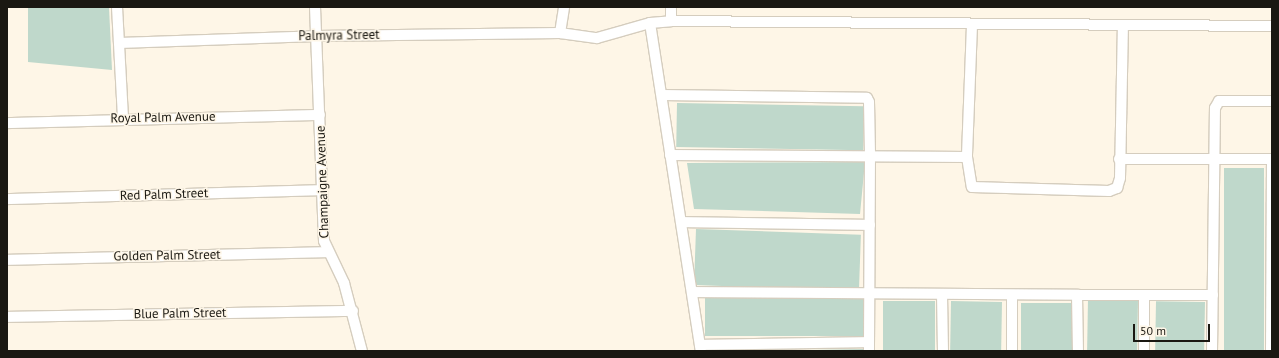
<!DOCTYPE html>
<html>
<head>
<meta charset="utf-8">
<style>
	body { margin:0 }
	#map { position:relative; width:1279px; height:358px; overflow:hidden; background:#fef6e7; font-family:"PT Sans",sans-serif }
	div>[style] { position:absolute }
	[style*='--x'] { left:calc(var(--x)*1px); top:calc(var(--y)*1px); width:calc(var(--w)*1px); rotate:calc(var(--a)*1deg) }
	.green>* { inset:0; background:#bfd8cb; transform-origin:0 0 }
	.roads { filter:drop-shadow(1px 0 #d5cdbe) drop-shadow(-1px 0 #d5cdbe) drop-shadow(0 1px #d5cdbe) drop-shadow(0 -1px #d5cdbe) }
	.minor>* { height:10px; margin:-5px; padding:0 5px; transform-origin:5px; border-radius:5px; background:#fff }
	span { translate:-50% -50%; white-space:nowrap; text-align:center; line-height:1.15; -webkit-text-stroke:3px #fef6e7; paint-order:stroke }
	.street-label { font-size:13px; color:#1a1812 }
	.frame { position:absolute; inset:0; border:8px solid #1a1812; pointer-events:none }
	.scale { position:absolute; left:1133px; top:324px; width:77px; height:18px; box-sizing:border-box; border:2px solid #1a1812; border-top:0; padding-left:5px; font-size:12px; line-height:14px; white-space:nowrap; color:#1a1812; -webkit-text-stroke:3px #fef6e7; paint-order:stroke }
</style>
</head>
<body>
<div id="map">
	<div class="green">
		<div style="clip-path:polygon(28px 7px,109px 7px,112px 70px,28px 62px)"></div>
		<div style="left:677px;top:103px;width:187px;height:44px;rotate:1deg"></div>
		<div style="clip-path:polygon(865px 162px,860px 214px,694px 209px,687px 163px)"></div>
		<div style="left:1224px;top:168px;width:40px;height:183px"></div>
		<div style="left:696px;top:229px;width:165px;height:56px;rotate:2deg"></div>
		<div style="left:705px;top:298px;width:158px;height:38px"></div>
		<div style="left:1138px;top:300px;width:51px;height:50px;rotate:91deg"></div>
		<div style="left:883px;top:301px;width:52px;height:50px"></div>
		<div style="left:951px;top:301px;width:51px;height:50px;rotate:1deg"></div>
		<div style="left:1205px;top:302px;width:49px;height:49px;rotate:91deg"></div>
		<div style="left:1072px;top:303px;width:48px;height:51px;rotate:90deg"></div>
		<div style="clip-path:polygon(863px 349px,863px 351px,744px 351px)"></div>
	</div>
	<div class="roads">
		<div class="minor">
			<div style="--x:117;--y:7;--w:112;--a:86.9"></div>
			<div style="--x:315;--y:7;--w:234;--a:87.8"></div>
			<div style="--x:324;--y:241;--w:47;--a:64.5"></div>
			<div style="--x:344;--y:283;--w:70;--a:75.2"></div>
			<div style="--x:671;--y:7;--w:14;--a:90"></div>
			<div style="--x:650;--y:23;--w:332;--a:81.2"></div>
			<div style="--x:972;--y:25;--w:132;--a:92.2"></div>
			<div style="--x:967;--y:157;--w:30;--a:81"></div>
			<div style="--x:972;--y:187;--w:137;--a:1.7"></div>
			<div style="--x:1109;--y:191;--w:9;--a:-21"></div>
			<div style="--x:1117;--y:188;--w:10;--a:-73"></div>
			<div style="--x:1120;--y:178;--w:153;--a:-88.9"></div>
			<div style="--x:560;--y:33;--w:26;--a:-81"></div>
			<div style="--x:119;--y:43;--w:197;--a:-2"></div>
			<div style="--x:316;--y:36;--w:244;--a:-0.7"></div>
			<div style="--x:560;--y:33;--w:37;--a:8"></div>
			<div style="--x:597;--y:38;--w:55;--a:-15.8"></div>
			<div style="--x:650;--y:23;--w:21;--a:-5"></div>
			<div style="--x:671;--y:21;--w:601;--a:0.48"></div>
			<div style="--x:662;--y:95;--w:205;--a:0.8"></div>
			<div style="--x:867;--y:98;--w:4;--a:63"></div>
			<div style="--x:869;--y:102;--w:52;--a:88.9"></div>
			<div style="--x:870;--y:154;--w:197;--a:90.3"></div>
			<div style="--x:7;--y:123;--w:313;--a:-1.5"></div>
			<div style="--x:670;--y:155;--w:297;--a:0.4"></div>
			<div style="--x:1119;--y:159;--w:153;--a:0"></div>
			<div style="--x:7;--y:199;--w:314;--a:-1.6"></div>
			<div style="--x:682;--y:222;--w:188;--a:0.9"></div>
			<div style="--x:7;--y:260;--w:320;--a:-1.4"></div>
			<div style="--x:693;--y:292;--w:384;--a:0.4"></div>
			<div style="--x:1077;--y:295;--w:56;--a:89"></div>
			<div style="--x:942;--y:294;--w:57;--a:89"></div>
			<div style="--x:1012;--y:295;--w:56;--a:90"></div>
			<div style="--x:1077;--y:295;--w:136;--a:0"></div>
			<div style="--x:1144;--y:295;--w:56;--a:90"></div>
			<div style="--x:7;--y:317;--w:346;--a:-1"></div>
			<div style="--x:700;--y:345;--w:169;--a:-1"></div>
			<div style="--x:1212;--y:351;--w:243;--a:-89.3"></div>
			<div style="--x:1215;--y:108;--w:8;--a:-60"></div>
			<div style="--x:1219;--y:101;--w:53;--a:0"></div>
			<div style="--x:1271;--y:351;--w:192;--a:-89.7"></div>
		</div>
	</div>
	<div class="street-label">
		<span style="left:339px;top:36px;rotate:-1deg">Palmyra Street</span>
		<span style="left:163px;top:118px;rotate:-1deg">Royal Palm Avenue</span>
		<span style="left:323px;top:182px;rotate:-92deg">Champaigne Avenue</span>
		<span style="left:164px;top:195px;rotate:-2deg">Red Palm Street</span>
		<span style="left:167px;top:256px;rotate:-1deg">Golden Palm Street</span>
		<span style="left:180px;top:314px;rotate:-1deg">Blue Palm Street</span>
	</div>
	<div class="frame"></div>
	<div class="scale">50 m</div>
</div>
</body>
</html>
